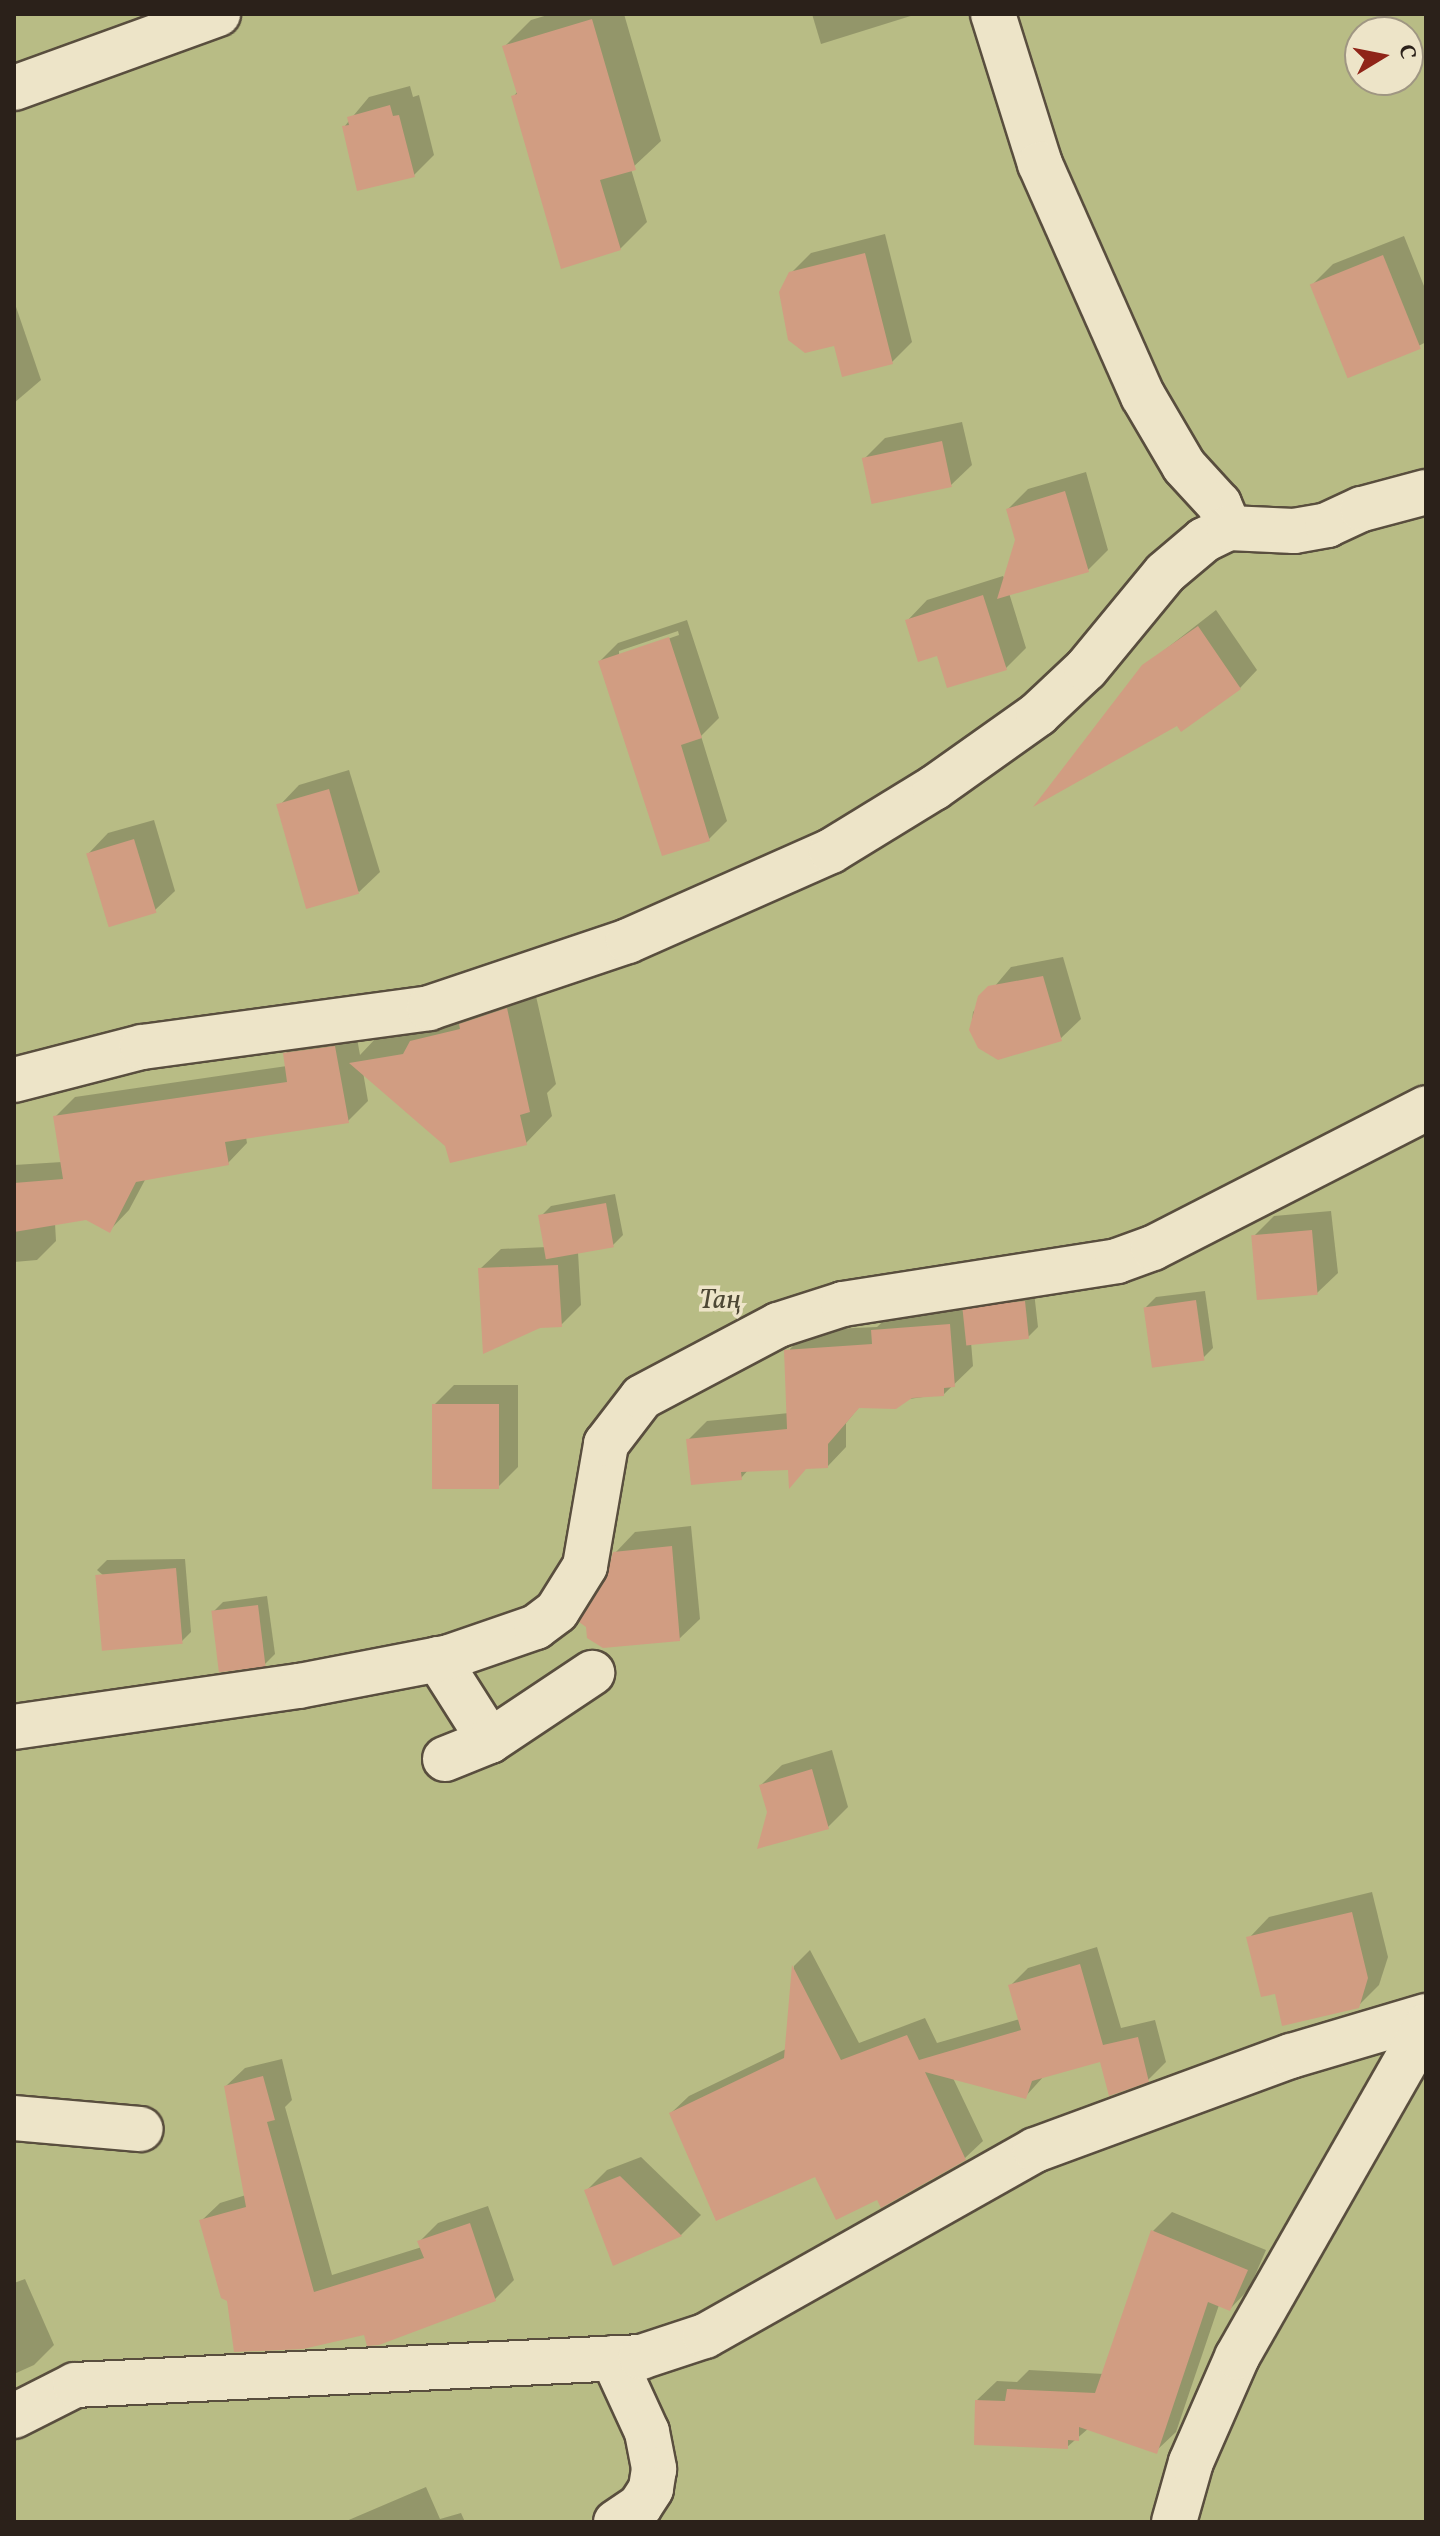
<!DOCTYPE html>
<html>
<head>
<meta charset="utf-8">
<style>
	body { margin:0 }
	#map { position:relative; width:1440px; height:2536px; overflow:hidden; background:#e3d6aa; font-family:Vollkorn,serif }
	div>[style] { position:absolute }
	[style*='--x'] { left:calc(var(--x)*1px); top:calc(var(--y)*1px); width:calc(var(--w)*1px); rotate:calc(var(--a)*1deg) }
	.green>* { inset:0; background:#b8bc85 }
	.shadow>* { inset:0; background:#0003 }
	.building>* { inset:0; background:#d19d82; transform-origin:0 0 }
	.roads { filter:drop-shadow(2px 0 #594e3e) drop-shadow(-2px 0 #594e3e) drop-shadow(0 2px #594e3e) drop-shadow(0 -2px #594e3e) }
	.street>* { height:44px; margin:-22px; padding:0 22px; transform-origin:22px; border-radius:22px; background:#ede4c8 }
	span { translate:-50% -50%; white-space:nowrap; text-align:center; line-height:1.15; -webkit-text-stroke:7px #ede4c8; paint-order:stroke }
	.park-label { font-size:28px; color:#4e4835; font-style:italic }
	.frame { position:absolute; inset:0; border:16px solid #2b211a; pointer-events:none }
	.north { position:absolute; left:1344px; top:16px; width:80px; height:80px; box-sizing:border-box; background:#ede4c8; border:2px solid #9f9682; border-radius:50%; rotate:80deg; font-size:22px; font-weight:700; line-height:32px; text-align:center; color:#2b211a }
	.north::after { content:''; display:block; margin:auto; width:28px; height:36px; background:#8f2418; clip-path:polygon(50% 0,100% 100%,50% 72%,0 100%) }
</style>
</head>
<body>
<div id="map">
	<div class="green">
		<div style="clip-path:polygon(evenodd,14px 14px,1426px 14px,1426px 2522px,14px 2522px,14px 14px,1360px 32px,1408px 32px,1408px 80px,1360px 80px,1360px 32px)"></div>
	</div>
	<div class="shadow">
		<div style="clip-path:polygon(551px 14px,624px 14px,661px 141px,631px 169px,647px 222px,620px 249px,513px 97px,518px 91px,504px 47px,531px 20px)"></div>
		<div style="clip-path:polygon(812px 14px,917px 14px,821px 44px)"></div>
		<div style="clip-path:polygon(410px 86px,413px 97px,419px 95px,434px 155px,414px 175px,344px 127px,369px 97px)"></div>
		<div style="clip-path:polygon(885px 234px,912px 342px,892px 362px,836px 344px,791px 273px,811px 253px)"></div>
		<div style="clip-path:polygon(1404px 236px,1426px 291px,1426px 342px,1394px 359px,1313px 284px,1333px 264px)"></div>
		<div style="clip-path:polygon(14px 301px,41px 380px,14px 403px)"></div>
		<div style="clip-path:polygon(962px 422px,972px 465px,951px 485px,865px 458px,885px 438px)"></div>
		<div style="clip-path:polygon(1086px 472px,1108px 550px,1088px 570px,1009px 593px,1026px 648px,1006px 668px,938px 654px,907px 621px,927px 600px,1003px 576px,1005px 580px,1017px 540px,1008px 509px,1028px 489px)"></div>
		<div style="clip-path:polygon(1216px 610px,1257px 670px,1240px 688px,1144px 666px)"></div>
		<div style="clip-path:polygon(evenodd,687px 620px,719px 718px,701px 736px,727px 821px,709px 839px,600px 661px,618px 643px,687px 620px,678px 631px,679px 635px,619px 656px,619px 651px,678px 631px)"></div>
		<div style="clip-path:polygon(349px 770px,380px 872px,359px 892px,279px 806px,299px 785px)"></div>
		<div style="clip-path:polygon(154px 820px,175px 891px,154px 911px,88px 854px,108px 833px)"></div>
		<div style="clip-path:polygon(1063px 957px,1081px 1019px,1060px 1039px,971px 1030px,973px 1012px,1011px 967px)"></div>
		<div style="clip-path:polygon(533px 983px,556px 1084px,547px 1093px,552px 1116px,526px 1143px,363px 1072px,368px 1101px,348px 1121px,246px 1137px,247px 1143px,228px 1163px,146px 1178px,129px 1210px,110px 1230px,86px 1218px,55px 1223px,56px 1241px,37px 1260px,14px 1262px,14px 1165px,62px 1162px,55px 1117px,75px 1097px,287px 1066px,285px 1054px,305px 1034px,355px 1027px,360px 1055px,377px 1037px)"></div>
		<div style="clip-path:polygon(615px 1194px,623px 1235px,613px 1245px,578px 1252px,581px 1305px,561px 1325px,480px 1269px,501px 1249px,547px 1247px,541px 1216px,551px 1206px)"></div>
		<div style="clip-path:polygon(1331px 1211px,1338px 1273px,1317px 1293px,1253px 1237px,1274px 1216px)"></div>
		<div style="clip-path:polygon(1205px 1291px,1213px 1348px,1203px 1358px,1146px 1307px,1156px 1297px)"></div>
		<div style="clip-path:polygon(1034px 1292px,1038px 1327px,1028px 1337px,971px 1342px,973px 1366px,944px 1394px,860px 1406px,846px 1423px,846px 1447px,828px 1466px,749px 1469px,741px 1478px,688px 1440px,707px 1421px,789px 1413px,790px 1349px,808px 1330px,877px 1327px,892px 1313px)"></div>
		<div style="clip-path:polygon(454px 1385px,518px 1385px,518px 1467px,498px 1487px,434px 1405px)"></div>
		<div style="clip-path:polygon(691px 1526px,700px 1619px,679px 1639px,588px 1626px,615px 1553px,635px 1532px)"></div>
		<div style="clip-path:polygon(185px 1559px,191px 1632px,181px 1642px,97px 1570px,107px 1560px)"></div>
		<div style="clip-path:polygon(267px 1596px,275px 1654px,265px 1664px,213px 1612px,223px 1602px)"></div>
		<div style="clip-path:polygon(832px 1750px,848px 1807px,828px 1827px,769px 1812px,761px 1785px,782px 1765px)"></div>
		<div style="clip-path:polygon(1372px 1892px,1388px 1957px,1379px 1985px,1358px 2006px,1276px 1991px,1249px 1938px,1269px 1917px)"></div>
		<div style="clip-path:polygon(1097px 1947px,1121px 2028px,1155px 2020px,1166px 2062px,1148px 2080px,1102px 2059px,1044px 2076px,1025px 2097px,953px 2078px,983px 2141px,965px 2158px,878px 2198px,671px 2113px,689px 2096px,786px 2049px,794px 1966px,810px 1950px,859px 2043px,925px 2018px,937px 2043px,1020px 2019px,1010px 1986px,1028px 1968px)"></div>
		<div style="clip-path:polygon(282px 2059px,292px 2100px,285px 2107px,332px 2275px,422px 2247px,420px 2241px,438px 2223px,488px 2206px,514px 2280px,495px 2299px,379px 2343px,365px 2333px,229px 2300px,201px 2221px,220px 2203px,246px 2195px,226px 2086px,245px 2068px)"></div>
		<div style="clip-path:polygon(641px 2157px,701px 2215px,681px 2235px,614px 2264px,587px 2190px,607px 2170px)"></div>
		<div style="clip-path:polygon(1172px 2212px,1266px 2250px,1249px 2289px,1230px 2309px,1219px 2305px,1176px 2432px,1156px 2451px,1089px 2428px,1067px 2447px,977px 2400px,997px 2381px,1017px 2382px,1029px 2370px,1104px 2374px,1153px 2231px)"></div>
		<div style="clip-path:polygon(25px 2279px,54px 2345px,34px 2365px,14px 2374px,14px 2283px)"></div>
		<div style="clip-path:polygon(426px 2487px,440px 2519px,461px 2513px,465px 2522px,344px 2522px)"></div>
	</div>
	<div class="building">
		<div style="clip-path:polygon(592px 19px,636px 170px,600px 180px,621px 250px,561px 269px,511px 96px,517px 94px,502px 46px)"></div>
		<div style="clip-path:polygon(390px 105px,393px 116px,399px 115px,415px 177px,357px 191px,342px 126px,349px 125px,347px 117px)"></div>
		<div style="clip-path:polygon(865px 253px,893px 364px,842px 377px,834px 346px,805px 353px,788px 340px,779px 292px,789px 272px)"></div>
		<div style="left:1383px;top:255px;width:101px;height:79px;rotate:68deg"></div>
		<div style="left:942px;top:441px;width:47px;height:82px;rotate:78deg"></div>
		<div style="clip-path:polygon(1065px 491px,1089px 572px,997px 599px,1015px 540px,1006px 509px)"></div>
		<div style="clip-path:polygon(983px 595px,1007px 670px,947px 688px,937px 656px,918px 662px,905px 620px)"></div>
		<div style="clip-path:polygon(1198px 626px,1241px 689px,1181px 732px,1177px 726px,1033px 807px,1142px 665px)"></div>
		<div style="clip-path:polygon(669px 637px,702px 738px,681px 745px,710px 841px,662px 856px,598px 661px)"></div>
		<div style="left:329px;top:789px;width:109px;height:55px;rotate:74deg"></div>
		<div style="left:134px;top:839px;width:77px;height:50px;rotate:73deg"></div>
		<div style="clip-path:polygon(1043px 976px,1062px 1041px,998px 1060px,978px 1048px,969px 1030px,978px 996px,988px 986px)"></div>
		<div style="clip-path:polygon(507px 1008px,530px 1112px,520px 1115px,527px 1145px,450px 1163px,445px 1146px,349px 1063px,403px 1054px,410px 1041px,460px 1029px,459px 1024px)"></div>
		<div style="clip-path:polygon(335px 1046px,349px 1123px,225px 1142px,229px 1165px,136px 1182px,110px 1233px,86px 1220px,14px 1232px,14px 1183px,63px 1179px,53px 1116px,287px 1082px,283px 1053px)"></div>
		<div style="left:606px;top:1203px;width:45px;height:69px;rotate:80deg"></div>
		<div style="left:1312px;top:1230px;width:65px;height:61px;rotate:85deg"></div>
		<div style="clip-path:polygon(558px 1265px,562px 1327px,540px 1328px,483px 1354px,478px 1268px)"></div>
		<div style="left:1196px;top:1300px;width:61px;height:53px;rotate:82deg"></div>
		<div style="left:1025px;top:1301px;width:38px;height:63px;rotate:84deg"></div>
		<div style="clip-path:polygon(950px 1324px,955px 1387px,944px 1388px,944px 1396px,912px 1398px,896px 1409px,859px 1408px,828px 1444px,828px 1468px,806px 1469px,789px 1489px,788px 1470px,741px 1472px,742px 1480px,691px 1485px,686px 1439px,787px 1429px,784px 1350px,872px 1344px,871px 1330px)"></div>
		<div style="left:432px;top:1404px;width:67px;height:85px"></div>
		<div style="clip-path:polygon(672px 1546px,680px 1641px,603px 1648px,587px 1638px,586px 1627px,579px 1622px,606px 1579px,613px 1552px)"></div>
		<div style="left:176px;top:1568px;width:76px;height:81px;rotate:85deg"></div>
		<div style="left:258px;top:1605px;width:62px;height:47px;rotate:83deg"></div>
		<div style="clip-path:polygon(812px 1769px,829px 1829px,757px 1849px,767px 1812px,759px 1785px)"></div>
		<div style="clip-path:polygon(1352px 1912px,1368px 1978px,1359px 2008px,1282px 2026px,1275px 1994px,1261px 1997px,1246px 1937px)"></div>
		<div style="clip-path:polygon(1080px 1964px,1103px 2045px,1138px 2037px,1149px 2082px,1109px 2096px,1100px 2062px,1032px 2081px,1026px 2099px,925px 2072px,966px 2160px,881px 2208px,877px 2200px,836px 2220px,815px 2177px,716px 2221px,669px 2113px,784px 2058px,792px 1965px,841px 2060px,907px 2035px,919px 2060px,1021px 2030px,1008px 1985px)"></div>
		<div style="clip-path:polygon(263px 2076px,275px 2120px,267px 2122px,314px 2292px,424px 2258px,417px 2241px,470px 2223px,496px 2301px,379px 2345px,367px 2346px,364px 2335px,303px 2349px,234px 2352px,227px 2301px,221px 2298px,199px 2220px,246px 2207px,224px 2086px)"></div>
		<div style="clip-path:polygon(620px 2176px,682px 2236px,613px 2266px,584px 2190px)"></div>
		<div style="clip-path:polygon(1151px 2230px,1248px 2270px,1230px 2311px,1208px 2302px,1157px 2454px,1079px 2427px,1079px 2441px,1068px 2440px,1068px 2449px,974px 2445px,975px 2400px,1005px 2401px,1007px 2389px,1095px 2393px)"></div>
	</div>
	<div class="roads">
		<div class="street">
			<div style="--x:993;--y:14;--w:157;--a:72.6"></div>
			<div style="--x:1040;--y:164;--w:254;--a:66.1"></div>
			<div style="--x:1143;--y:396;--w:81;--a:59.6"></div>
			<div style="--x:1184;--y:466;--w:52;--a:47.4"></div>
			<div style="--x:1219;--y:504;--w:26;--a:67"></div>
			<div style="--x:14;--y:88;--w:217;--a:-19.9"></div>
			<div style="--x:14;--y:1080;--w:132;--a:-14.5"></div>
			<div style="--x:142;--y:1047;--w:290;--a:-7.7"></div>
			<div style="--x:429;--y:1008;--w:210;--a:-18.6"></div>
			<div style="--x:628;--y:941;--w:222;--a:-23.9"></div>
			<div style="--x:831;--y:851;--w:121;--a:-31.5"></div>
			<div style="--x:934;--y:788;--w:128;--a:-35.4"></div>
			<div style="--x:1038;--y:714;--w:66;--a:-43.2"></div>
			<div style="--x:1086;--y:669;--w:124;--a:-50.5"></div>
			<div style="--x:1165;--y:573;--w:51;--a:-40.2"></div>
			<div style="--x:1204;--y:540;--w:28;--a:-26"></div>
			<div style="--x:1229;--y:528;--w:65;--a:2.6"></div>
			<div style="--x:1294;--y:531;--w:34;--a:-10"></div>
			<div style="--x:1327;--y:525;--w:38;--a:-25"></div>
			<div style="--x:1362;--y:509;--w:66;--a:-14.9"></div>
			<div style="--x:438;--y:1659;--w:97;--a:57.6"></div>
			<div style="--x:14;--y:1727;--w:288;--a:-8.2"></div>
			<div style="--x:299;--y:1686;--w:153;--a:-10.9"></div>
			<div style="--x:449;--y:1657;--w:92;--a:-19"></div>
			<div style="--x:536;--y:1627;--w:26;--a:-37"></div>
			<div style="--x:557;--y:1611;--w:53;--a:-58.1"></div>
			<div style="--x:585;--y:1566;--w:124;--a:-80.2"></div>
			<div style="--x:606;--y:1444;--w:59;--a:-52.5"></div>
			<div style="--x:642;--y:1397;--w:154;--a:-27.9"></div>
			<div style="--x:778;--y:1325;--w:68;--a:-17.9"></div>
			<div style="--x:843;--y:1304;--w:277;--a:-8.9"></div>
			<div style="--x:1117;--y:1261;--w:38;--a:-20"></div>
			<div style="--x:1153;--y:1248;--w:307;--a:-27.1"></div>
			<div style="--x:445;--y:1759;--w:48;--a:-21.8"></div>
			<div style="--x:490;--y:1741;--w:123;--a:-33.7"></div>
			<div style="--x:14;--y:2118;--w:127;--a:5"></div>
			<div style="--x:613;--y:2358;--w:81;--a:65.3"></div>
			<div style="--x:647;--y:2432;--w:38;--a:79"></div>
			<div style="--x:654;--y:2469;--w:20;--a:99"></div>
			<div style="--x:651;--y:2489;--w:20;--a:123"></div>
			<div style="--x:640;--y:2506;--w:29;--a:146"></div>
			<div style="--x:14;--y:2416;--w:68;--a:-26.9"></div>
			<div style="--x:75;--y:2385;--w:567;--a:-2.83"></div>
			<div style="--x:641;--y:2357;--w:67;--a:-18.2"></div>
			<div style="--x:705;--y:2336;--w:379;--a:-29.4"></div>
			<div style="--x:1035;--y:2150;--w:273;--a:-20.2"></div>
			<div style="--x:1291;--y:2056;--w:141;--a:-16.5"></div>
			<div style="--x:1174;--y:2522;--w:62;--a:-74.2"></div>
			<div style="--x:1191;--y:2462;--w:115;--a:-66.3"></div>
			<div style="--x:1237;--y:2357;--w:381;--a:-60.3"></div>
		</div>
	</div>
	<div class="park-label">
		<span style="left:720px;top:1301px">Таң</span>
	</div>
	<div class="frame"></div>
	<div class="north">С</div>
</div>
</body>
</html>
